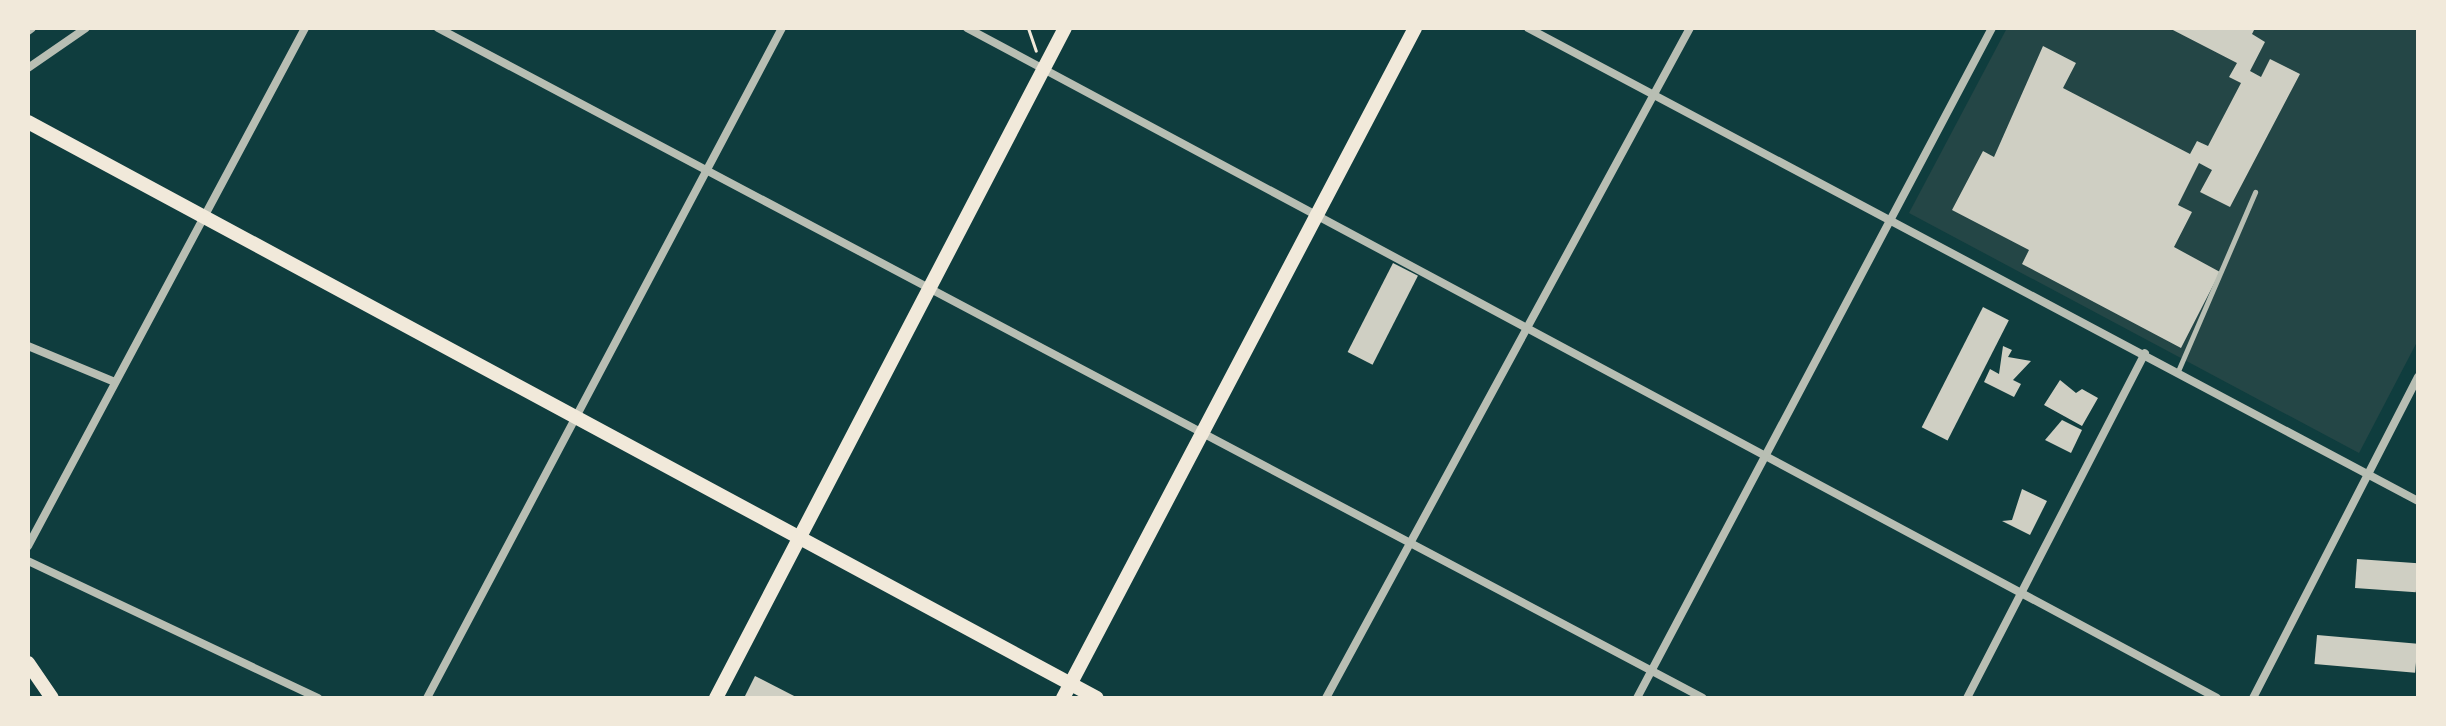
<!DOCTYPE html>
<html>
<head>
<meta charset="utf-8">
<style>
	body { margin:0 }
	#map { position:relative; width:2446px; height:726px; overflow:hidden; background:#0f3d3e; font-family:Karla,sans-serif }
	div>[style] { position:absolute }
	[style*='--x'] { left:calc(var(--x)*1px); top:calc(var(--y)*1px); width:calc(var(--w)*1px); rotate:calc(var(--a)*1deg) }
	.green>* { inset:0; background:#244646 }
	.building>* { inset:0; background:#cfcfc3; transform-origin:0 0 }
	.path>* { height:3px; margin:-1.5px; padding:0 1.5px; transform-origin:1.5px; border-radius:1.5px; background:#f1e9da }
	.service>* { height:5px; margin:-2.5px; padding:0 2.5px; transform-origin:2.5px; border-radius:2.5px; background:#b8beb3 }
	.minor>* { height:8px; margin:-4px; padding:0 4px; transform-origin:4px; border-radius:4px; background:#b8beb3 }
	.secondary>* { height:14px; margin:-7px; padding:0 7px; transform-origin:7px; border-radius:7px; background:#f1e9da }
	span { translate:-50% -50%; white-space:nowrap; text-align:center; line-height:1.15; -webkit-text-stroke:6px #f1e9da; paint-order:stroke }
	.frame { position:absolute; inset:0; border:30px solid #f1e9da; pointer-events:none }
</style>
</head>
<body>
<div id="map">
	<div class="green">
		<div style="clip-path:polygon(2007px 28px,2418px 28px,2418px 340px,2359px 453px,1909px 213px)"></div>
	</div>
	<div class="building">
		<div style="clip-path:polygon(2169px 28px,2255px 28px,2252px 34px,2265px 42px,2250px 71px,2261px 77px,2270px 59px,2300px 74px,2230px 207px,2200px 192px,2212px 170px,2199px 163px,2178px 205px,2192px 212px,2174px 247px,2220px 272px,2181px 348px,2022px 264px,2029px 250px,1952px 210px,1983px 151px,1994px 157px,2043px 46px,2076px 63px,2063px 88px,2190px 154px,2197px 141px,2208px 146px,2241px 83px,2229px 77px,2237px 63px)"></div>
		<div style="left:1393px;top:263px;width:28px;height:100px;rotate:27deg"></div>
		<div style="left:1983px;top:307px;width:29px;height:135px;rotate:27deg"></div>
		<div style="clip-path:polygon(2003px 346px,2012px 350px,2008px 357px,2031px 361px,2013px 380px,2021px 384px,2014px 397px,1984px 382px,1990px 369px,1999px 374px)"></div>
		<div style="clip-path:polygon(2060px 380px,2076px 393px,2082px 389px,2098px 398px,2082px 426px,2044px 405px)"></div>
		<div style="clip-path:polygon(2062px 420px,2082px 430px,2071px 453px,2045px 440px)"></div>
		<div style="clip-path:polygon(2022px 489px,2047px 501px,2030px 535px,2002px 521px,2012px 520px)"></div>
		<div style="left:2357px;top:559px;width:61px;height:29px;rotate:4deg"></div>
		<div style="left:2317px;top:635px;width:101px;height:29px;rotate:5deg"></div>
		<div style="clip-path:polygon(755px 676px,798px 698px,744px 698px)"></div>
	</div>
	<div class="path">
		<div style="--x:1028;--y:28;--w:24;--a:71"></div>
	</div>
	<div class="service">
		<div style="--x:2178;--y:371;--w:195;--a:-66.7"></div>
	</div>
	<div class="minor">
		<div style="--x:438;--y:28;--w:1431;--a:27.91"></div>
		<div style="--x:967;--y:28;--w:1418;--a:28.19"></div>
		<div style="--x:1528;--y:28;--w:1008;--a:27.99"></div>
		<div style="--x:28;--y:31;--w:5;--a:-37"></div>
		<div style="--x:28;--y:68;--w:70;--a:-34.6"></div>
		<div style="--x:28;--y:346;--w:94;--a:22.5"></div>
		<div style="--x:28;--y:546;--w:587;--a:-61.86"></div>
		<div style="--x:28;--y:561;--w:321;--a:25.3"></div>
		<div style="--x:427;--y:698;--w:758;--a:-62.08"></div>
		<div style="--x:1326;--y:698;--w:762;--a:-61.49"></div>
		<div style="--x:1637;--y:698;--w:758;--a:-62.08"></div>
		<div style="--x:1967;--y:698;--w:388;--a:-62.7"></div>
		<div style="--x:2253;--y:698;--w:361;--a:-62.8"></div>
	</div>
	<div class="secondary">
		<div style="--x:28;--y:122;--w:1214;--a:28.32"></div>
		<div style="--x:28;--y:663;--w:42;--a:55.6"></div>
		<div style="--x:716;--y:698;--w:755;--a:-62.49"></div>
		<div style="--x:1063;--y:698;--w:757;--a:-62.28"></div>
	</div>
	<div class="frame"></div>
</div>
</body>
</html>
